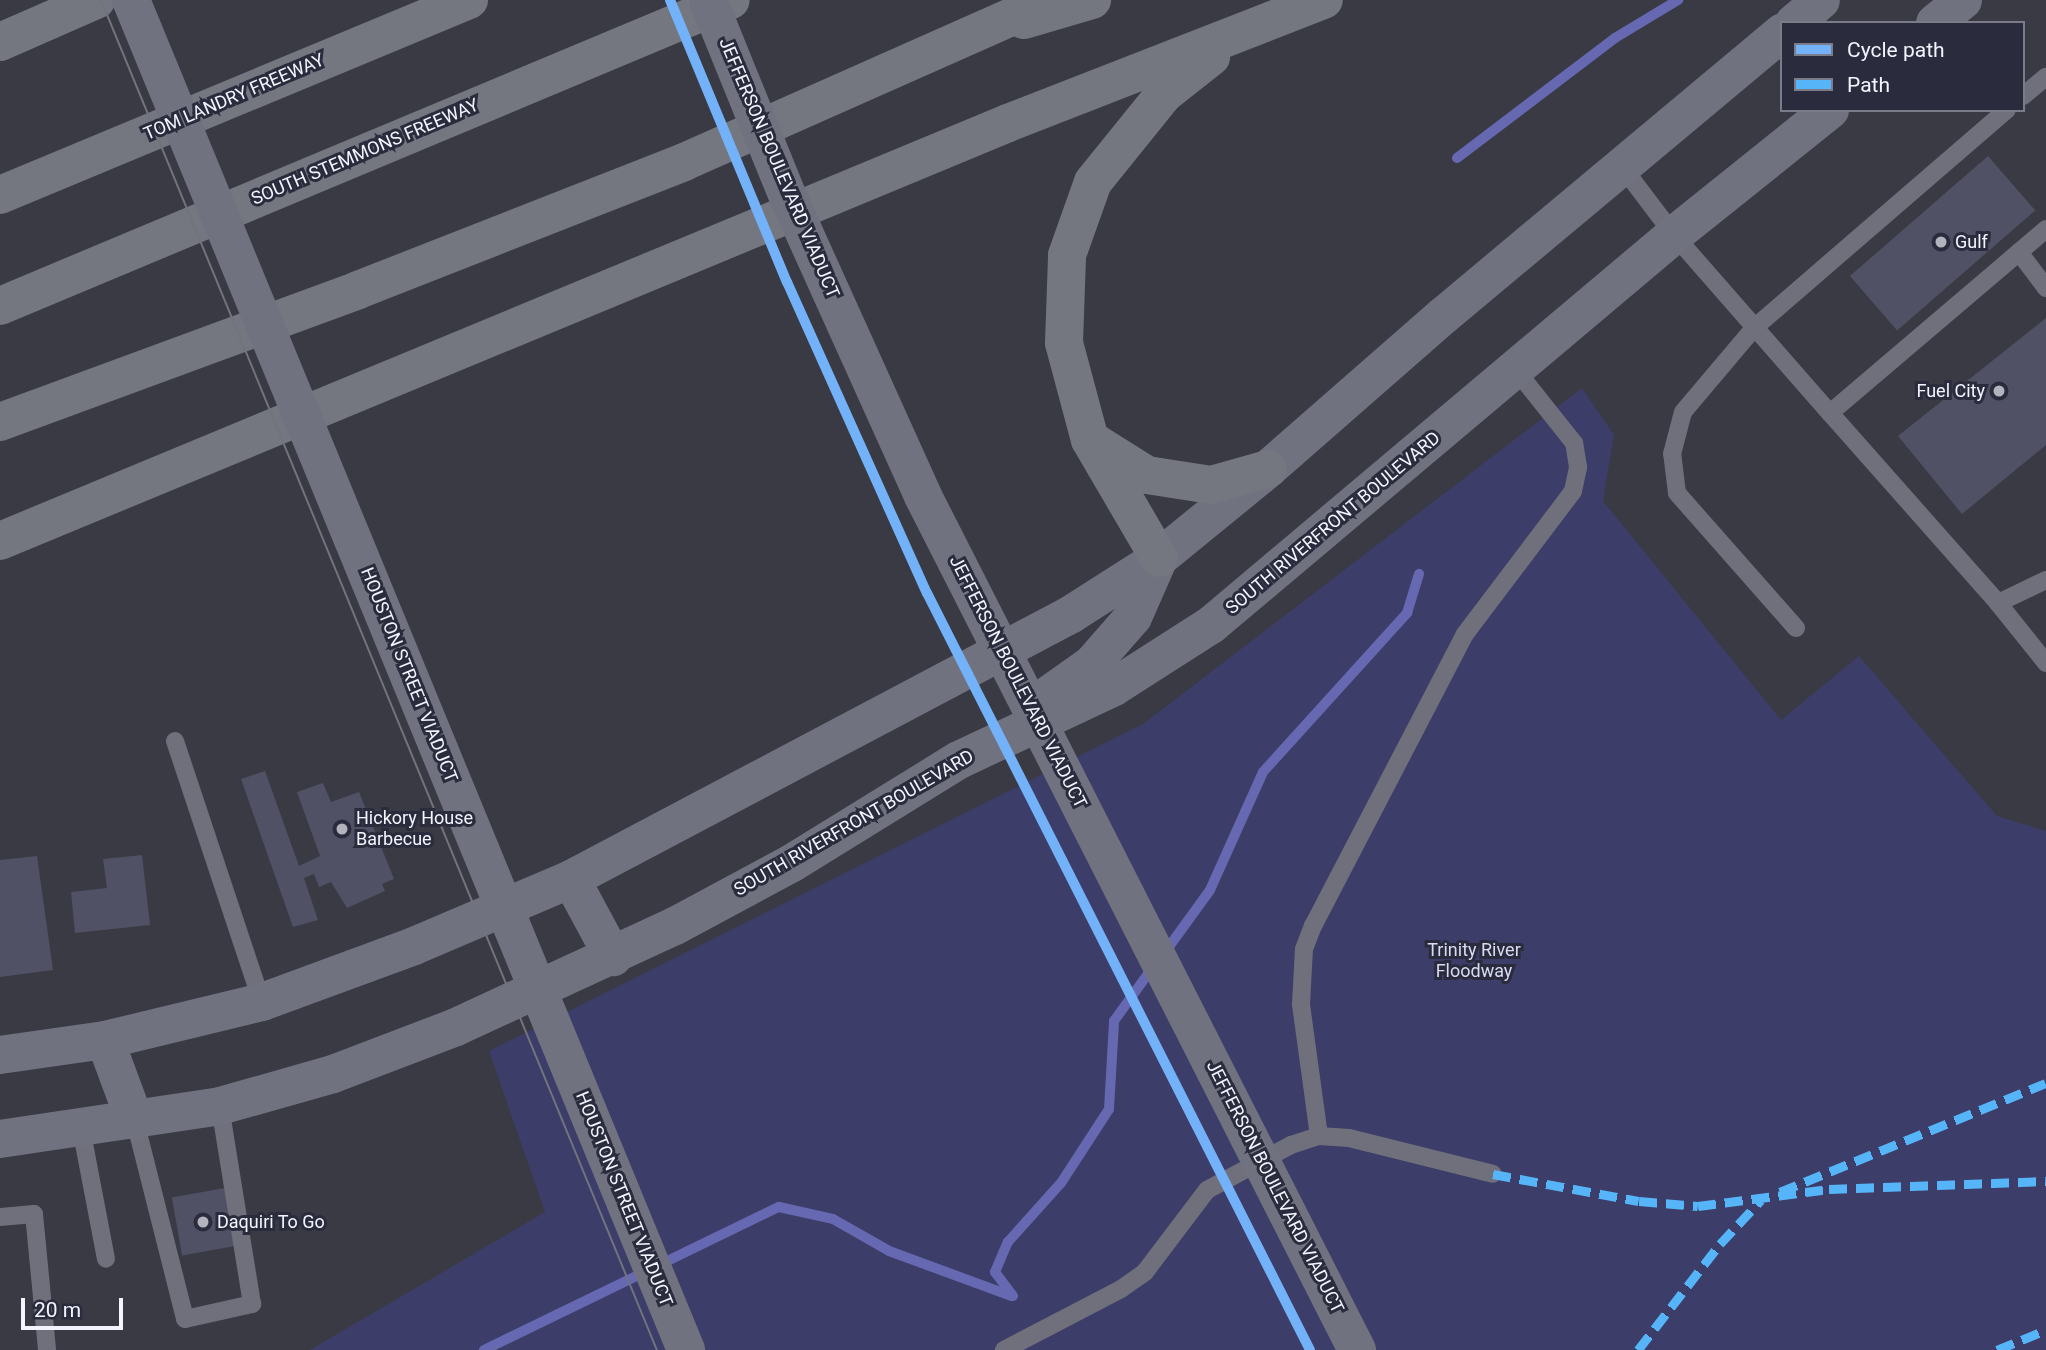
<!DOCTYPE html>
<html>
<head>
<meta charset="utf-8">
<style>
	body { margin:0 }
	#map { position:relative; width:2046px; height:1350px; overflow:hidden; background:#393a44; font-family:Roboto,sans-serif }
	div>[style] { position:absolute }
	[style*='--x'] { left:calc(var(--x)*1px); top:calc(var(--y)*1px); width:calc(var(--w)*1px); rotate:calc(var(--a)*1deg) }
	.green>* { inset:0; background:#3c3d69 }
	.stream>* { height:10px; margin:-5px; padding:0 5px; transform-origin:5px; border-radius:5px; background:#6669b2 }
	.building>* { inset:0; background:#505164; transform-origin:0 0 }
	.service>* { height:18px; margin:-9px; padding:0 9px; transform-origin:9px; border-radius:9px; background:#6f707b }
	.secondary>* { height:38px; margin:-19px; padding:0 19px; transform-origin:19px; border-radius:19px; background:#717280 }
	.motorway>* { height:38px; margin:-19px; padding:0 19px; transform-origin:19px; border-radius:19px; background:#747680 }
	.tram>* { height:2px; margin:-1px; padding:0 1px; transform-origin:1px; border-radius:1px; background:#72737d }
	.secondary-bridge>* { height:38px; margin:-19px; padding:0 19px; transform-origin:19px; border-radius:19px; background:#717280 }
	.quiet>* { height:9px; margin-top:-4.5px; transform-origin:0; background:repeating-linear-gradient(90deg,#56b5f8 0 18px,transparent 0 27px) }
	.cycleway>* { height:10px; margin:-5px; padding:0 5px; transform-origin:5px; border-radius:5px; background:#73b2f8 }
	.dots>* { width:19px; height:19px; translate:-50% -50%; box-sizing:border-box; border:4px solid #2a2c3d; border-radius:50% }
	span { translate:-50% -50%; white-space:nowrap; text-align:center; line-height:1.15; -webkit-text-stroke:6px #2a2c3d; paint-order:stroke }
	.street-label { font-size:18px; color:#f3f4fd }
	.poi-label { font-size:18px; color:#f3f4fd }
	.left { translate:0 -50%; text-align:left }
	.right { translate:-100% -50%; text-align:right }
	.park-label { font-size:18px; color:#d8dbf1 }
	.legend { position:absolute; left:1780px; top:21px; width:245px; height:91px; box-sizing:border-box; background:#2a2c3d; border:2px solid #7a7c8a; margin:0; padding:9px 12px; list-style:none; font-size:21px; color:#f3f4fd }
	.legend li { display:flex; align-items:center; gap:14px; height:35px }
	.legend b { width:35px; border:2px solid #7a7c8a }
	.scale { position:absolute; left:21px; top:1298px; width:102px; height:32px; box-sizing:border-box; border:4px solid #f3f4fd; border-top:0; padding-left:9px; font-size:21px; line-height:24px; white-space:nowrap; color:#f3f4fd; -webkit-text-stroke:5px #2a2c3d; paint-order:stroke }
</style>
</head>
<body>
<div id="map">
	<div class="green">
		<div style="clip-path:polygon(1582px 388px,1614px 435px,1603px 501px,1781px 720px,1859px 656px,1997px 816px,2046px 831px,2046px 1350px,310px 1350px,545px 1212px,489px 1051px,1143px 724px)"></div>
	</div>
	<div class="stream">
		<div style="--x:1457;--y:158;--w:198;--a:-37.2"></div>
		<div style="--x:1615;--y:38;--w:74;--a:-31.1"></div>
		<div style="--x:1163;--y:955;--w:80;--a:-54.1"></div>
		<div style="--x:1210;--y:890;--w:129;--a:-65.8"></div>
		<div style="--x:1263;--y:772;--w:215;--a:-47.8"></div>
		<div style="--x:1407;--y:613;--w:41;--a:-72.9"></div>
		<div style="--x:1013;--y:1296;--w:30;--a:-127"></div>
		<div style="--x:995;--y:1272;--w:33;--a:-67"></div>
		<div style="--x:1008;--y:1242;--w:79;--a:-48.1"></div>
		<div style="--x:1061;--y:1183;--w:88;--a:-57"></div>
		<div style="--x:1109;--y:1109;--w:88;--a:-86.7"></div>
		<div style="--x:1114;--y:1021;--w:67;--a:-54.2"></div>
		<div style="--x:484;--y:1350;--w:328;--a:-25.9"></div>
		<div style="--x:779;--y:1207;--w:55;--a:12.5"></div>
		<div style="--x:833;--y:1219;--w:64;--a:29.7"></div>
		<div style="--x:889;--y:1251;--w:130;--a:20.2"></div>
	</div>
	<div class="building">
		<div style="left:1988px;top:156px;width:72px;height:183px;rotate:49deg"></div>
		<div style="clip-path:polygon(2046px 318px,2046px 445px,1962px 514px,1898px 436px)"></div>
		<div style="clip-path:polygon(265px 771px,299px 866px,320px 856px,297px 792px,323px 783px,331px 802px,359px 792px,394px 879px,382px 884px,385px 891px,347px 908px,331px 882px,319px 887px,314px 874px,304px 878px,318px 920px,293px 927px,241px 779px)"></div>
		<div style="clip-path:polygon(142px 855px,150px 925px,75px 933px,71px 892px,107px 888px,103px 859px)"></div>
		<div style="clip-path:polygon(37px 856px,53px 970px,0 977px,0 860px)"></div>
		<div style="left:225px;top:1188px;width:59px;height:54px;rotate:80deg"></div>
	</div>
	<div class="service">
		<div style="--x:2023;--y:96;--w:30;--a:-40"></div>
		<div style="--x:1624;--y:169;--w:83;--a:52.9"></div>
		<div style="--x:1674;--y:235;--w:237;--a:48.8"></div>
		<div style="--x:1830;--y:413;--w:284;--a:-40.4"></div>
		<div style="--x:2019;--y:252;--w:45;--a:53.1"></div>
		<div style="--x:1830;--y:413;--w:254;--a:48.5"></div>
		<div style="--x:1998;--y:603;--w:53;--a:-25.6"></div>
		<div style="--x:1998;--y:603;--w:77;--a:51.3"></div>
		<div style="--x:1796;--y:628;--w:180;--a:-131.4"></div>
		<div style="--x:1677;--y:493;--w:39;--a:-97"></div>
		<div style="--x:1672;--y:454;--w:43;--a:-75.3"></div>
		<div style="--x:1683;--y:412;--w:110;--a:-49.8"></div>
		<div style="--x:1754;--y:328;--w:334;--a:-40.8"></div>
		<div style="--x:175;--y:741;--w:275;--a:71.6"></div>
		<div style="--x:135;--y:1121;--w:204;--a:75.8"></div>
		<div style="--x:185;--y:1319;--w:69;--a:-12.6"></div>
		<div style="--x:252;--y:1304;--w:201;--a:-99.2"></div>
		<div style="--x:81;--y:1128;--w:133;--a:79.2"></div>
		<div style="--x:1319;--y:1136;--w:133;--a:-97.8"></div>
		<div style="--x:1301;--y:1004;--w:55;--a:-86.9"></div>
		<div style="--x:1304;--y:949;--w:25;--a:-69"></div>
		<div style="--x:1313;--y:926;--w:329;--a:-62.5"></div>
		<div style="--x:1465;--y:634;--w:179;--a:-52.9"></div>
		<div style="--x:1573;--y:491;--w:25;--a:-78"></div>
		<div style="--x:1578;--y:467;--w:24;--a:-99"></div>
		<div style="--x:1574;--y:443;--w:93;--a:-128.5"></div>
		<div style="--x:0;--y:1217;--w:34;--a:-5"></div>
		<div style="--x:34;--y:1214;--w:137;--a:84.5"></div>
		<div style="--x:1004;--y:1350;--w:132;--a:-27.5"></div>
		<div style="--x:1121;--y:1289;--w:29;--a:-35"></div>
		<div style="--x:1145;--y:1272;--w:103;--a:-52.9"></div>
		<div style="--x:1207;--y:1190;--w:95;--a:-28.2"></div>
		<div style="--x:1291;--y:1145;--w:29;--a:-18"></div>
		<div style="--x:1319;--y:1136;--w:30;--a:4"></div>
		<div style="--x:1349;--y:1138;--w:148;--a:14"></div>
	</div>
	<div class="secondary">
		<div style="--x:1794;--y:23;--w:35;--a:-40"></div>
		<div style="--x:1935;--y:23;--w:36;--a:-39"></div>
		<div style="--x:1037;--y:703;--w:67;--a:-35.3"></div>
		<div style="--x:1092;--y:664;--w:62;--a:-48.9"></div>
		<div style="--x:1133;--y:617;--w:64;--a:-66.2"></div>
		<div style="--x:571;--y:879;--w:89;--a:61.7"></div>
		<div style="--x:105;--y:1040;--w:86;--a:69.7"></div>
		<div style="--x:0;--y:1055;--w:106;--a:-8.1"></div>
		<div style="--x:105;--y:1040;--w:162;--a:-13.6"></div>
		<div style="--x:262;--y:1002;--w:162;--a:-20.2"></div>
		<div style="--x:414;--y:946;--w:171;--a:-23.1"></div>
		<div style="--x:571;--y:879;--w:565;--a:-27.88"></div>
		<div style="--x:1070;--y:615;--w:106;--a:-32.6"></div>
		<div style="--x:1159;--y:558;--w:141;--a:-39.2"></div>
		<div style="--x:1268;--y:469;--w:232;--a:-41.2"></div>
		<div style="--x:1443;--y:316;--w:442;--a:-39.9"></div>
		<div style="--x:0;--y:1139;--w:222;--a:-8.5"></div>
		<div style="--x:220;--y:1106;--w:117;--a:-15.8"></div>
		<div style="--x:333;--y:1074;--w:132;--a:-20.9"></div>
		<div style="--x:456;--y:1027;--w:241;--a:-24.8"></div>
		<div style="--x:675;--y:926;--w:133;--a:-28.3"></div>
		<div style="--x:792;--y:863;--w:196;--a:-31.7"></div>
		<div style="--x:959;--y:760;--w:171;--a:-25.2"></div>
		<div style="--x:1114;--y:687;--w:115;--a:-32.6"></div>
		<div style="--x:1211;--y:625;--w:605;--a:-40.11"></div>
		<div style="--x:1674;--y:235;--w:200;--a:-38.7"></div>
	</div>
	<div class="motorway">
		<div style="--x:1024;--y:20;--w:71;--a:-16.4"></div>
		<div style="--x:0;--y:42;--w:105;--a:-23.6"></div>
		<div style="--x:0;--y:195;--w:508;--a:-22.58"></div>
		<div style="--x:0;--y:306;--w:792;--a:-22.71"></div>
		<div style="--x:0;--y:422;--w:382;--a:-20.2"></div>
		<div style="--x:358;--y:290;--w:350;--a:-21.4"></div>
		<div style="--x:684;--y:162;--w:399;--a:-23.9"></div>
		<div style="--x:1094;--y:442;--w:62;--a:31.9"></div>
		<div style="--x:1147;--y:475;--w:65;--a:8.9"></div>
		<div style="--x:1211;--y:485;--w:59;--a:-15.7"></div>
		<div style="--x:0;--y:541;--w:1091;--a:-22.52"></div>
		<div style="--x:1008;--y:123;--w:339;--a:-21.3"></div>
		<div style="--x:1159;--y:558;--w:137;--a:-120.3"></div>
		<div style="--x:1090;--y:440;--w:100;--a:-105"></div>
		<div style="--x:1064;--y:343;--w:88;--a:-88"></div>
		<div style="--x:1067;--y:255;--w:77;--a:-70.4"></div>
		<div style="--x:1093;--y:182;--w:113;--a:-51.1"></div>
		<div style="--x:1164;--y:94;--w:60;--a:-38.2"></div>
	</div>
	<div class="tram">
		<div style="--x:101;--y:0;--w:1460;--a:67.62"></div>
	</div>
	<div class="secondary-bridge">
		<div style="--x:131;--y:0;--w:1460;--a:67.65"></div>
		<div style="--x:708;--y:0;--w:215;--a:67.9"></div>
		<div style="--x:789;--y:199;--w:326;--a:65.7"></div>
		<div style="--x:923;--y:496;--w:958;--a:63.06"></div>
	</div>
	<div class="quiet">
		<div style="--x:1493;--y:1174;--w:148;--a:10.5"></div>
		<div style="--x:1639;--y:1201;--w:59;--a:4.8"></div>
		<div style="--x:1698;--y:1206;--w:132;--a:-7.4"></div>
		<div style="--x:1829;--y:1189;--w:217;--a:-2.1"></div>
		<div style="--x:1780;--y:1192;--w:287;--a:-22.3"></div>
		<div style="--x:1638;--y:1350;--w:134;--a:-52.3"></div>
		<div style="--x:1720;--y:1244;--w:60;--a:-47"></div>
		<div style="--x:1997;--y:1350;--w:53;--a:-22.2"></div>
	</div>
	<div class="cycleway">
		<div style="--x:670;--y:0;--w:305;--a:67.5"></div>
		<div style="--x:787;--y:282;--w:341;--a:65.8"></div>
		<div style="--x:927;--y:593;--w:848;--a:63.16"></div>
	</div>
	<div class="dots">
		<div style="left:1941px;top:242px;background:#b2b3bc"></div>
		<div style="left:1999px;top:391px;background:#b2b3bc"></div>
		<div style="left:342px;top:829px;background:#b2b3bc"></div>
		<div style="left:203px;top:1222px;background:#b2b3bc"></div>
	</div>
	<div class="street-label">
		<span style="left:234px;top:97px;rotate:-23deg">TOM LANDRY FREEWAY</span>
		<span style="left:365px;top:152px;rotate:-23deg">SOUTH STEMMONS FREEWAY</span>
		<span style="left:779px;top:168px;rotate:67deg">JEFFERSON BOULEVARD VIADUCT</span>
		<span style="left:1333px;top:523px;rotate:-40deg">SOUTH RIVERFRONT BOULEVARD</span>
		<span style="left:409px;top:675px;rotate:68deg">HOUSTON STREET VIADUCT</span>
		<span style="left:1018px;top:682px;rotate:63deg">JEFFERSON BOULEVARD VIADUCT</span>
		<span style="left:854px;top:823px;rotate:-30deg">SOUTH RIVERFRONT BOULEVARD</span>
		<span style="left:1275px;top:1187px;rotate:63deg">JEFFERSON BOULEVARD VIADUCT</span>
		<span style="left:624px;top:1199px;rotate:68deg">HOUSTON STREET VIADUCT</span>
	</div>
	<div class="poi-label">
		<span class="left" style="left:1955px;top:242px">Gulf</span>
		<span class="right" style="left:1985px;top:391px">Fuel City</span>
		<span class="left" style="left:356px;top:829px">Hickory House<br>Barbecue</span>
		<span class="left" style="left:217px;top:1222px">Daquiri To Go</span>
	</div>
	<div class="park-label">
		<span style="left:1474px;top:961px">Trinity River<br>Floodway</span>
	</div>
	<ul class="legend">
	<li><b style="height:9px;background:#73b2f8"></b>Cycle path</li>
	<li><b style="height:9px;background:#56b5f8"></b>Path</li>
	</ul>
	<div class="scale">20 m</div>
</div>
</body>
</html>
